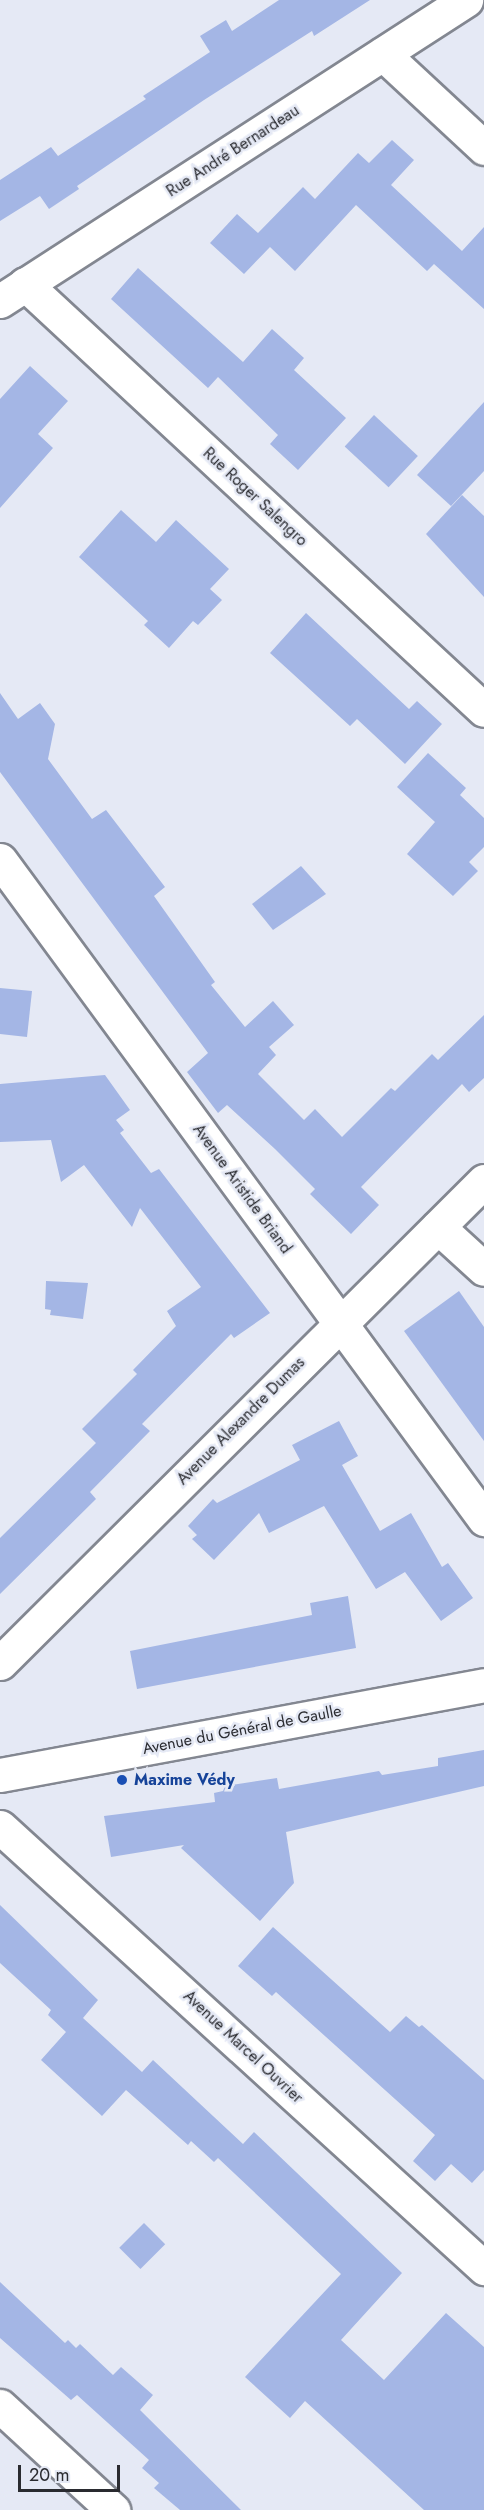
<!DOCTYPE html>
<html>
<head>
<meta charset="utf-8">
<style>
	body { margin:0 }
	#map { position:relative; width:484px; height:2510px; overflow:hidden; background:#e5e9f5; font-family:Jost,sans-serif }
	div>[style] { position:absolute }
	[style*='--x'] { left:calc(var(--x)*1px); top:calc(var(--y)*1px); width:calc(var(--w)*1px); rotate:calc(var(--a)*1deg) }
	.building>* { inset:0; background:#a4b6e5; transform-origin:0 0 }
	.roads { filter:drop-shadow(2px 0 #838791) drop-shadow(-2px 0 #838791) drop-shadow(0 2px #838791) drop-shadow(0 -2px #838791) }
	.minor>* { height:33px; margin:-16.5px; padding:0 16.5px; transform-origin:16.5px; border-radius:16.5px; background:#fff }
	.dots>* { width:16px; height:16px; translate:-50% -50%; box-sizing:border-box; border:3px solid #e5e9f5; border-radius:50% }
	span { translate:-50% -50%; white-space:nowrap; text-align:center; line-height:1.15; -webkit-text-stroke:5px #e5e9f5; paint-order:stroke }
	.street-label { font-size:16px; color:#2a2b30 }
	.transit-label { font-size:16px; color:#164399; font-weight:700 }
	.left { translate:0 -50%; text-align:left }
	.scale { position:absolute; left:18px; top:2465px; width:102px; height:27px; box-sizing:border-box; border:3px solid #2a2b30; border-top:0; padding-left:8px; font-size:18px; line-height:21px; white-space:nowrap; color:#2a2b30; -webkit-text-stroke:4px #e5e9f5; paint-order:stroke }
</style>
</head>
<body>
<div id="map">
	<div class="building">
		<div style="clip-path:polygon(279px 0,370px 0,314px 36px,312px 31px,204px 100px,77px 186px,79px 189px,49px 209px,40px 196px,0 221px,0 180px,51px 147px,58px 156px,146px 99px,143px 96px,210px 52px,200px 36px,226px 20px,232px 31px)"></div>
		<div style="clip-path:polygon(392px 140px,414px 160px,391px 185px,462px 251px,484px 227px,484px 309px,434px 264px,427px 271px,356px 205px,295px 271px,270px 247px,244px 274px,210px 243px,237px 214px,258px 233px,303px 187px,315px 199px,358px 153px,369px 163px)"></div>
		<div style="clip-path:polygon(138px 268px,243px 362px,272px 329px,304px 358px,294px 370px,346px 418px,298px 470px,270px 444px,278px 435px,218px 377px,208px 388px,111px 299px)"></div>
		<div style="clip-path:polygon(30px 366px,68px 401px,38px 434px,53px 448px,0 508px,0 399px)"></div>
		<div style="clip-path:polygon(484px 402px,484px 471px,451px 506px,417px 475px)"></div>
		<div style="left:374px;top:415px;width:60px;height:43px;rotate:43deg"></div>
		<div style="clip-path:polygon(462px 495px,484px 516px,484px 597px,426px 534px)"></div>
		<div style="clip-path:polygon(121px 510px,156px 542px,176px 520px,229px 569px,210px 589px,222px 600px,198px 625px,193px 621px,169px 648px,144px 625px,148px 621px,79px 557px)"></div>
		<div style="clip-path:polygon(306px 613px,409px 709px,417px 701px,442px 724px,405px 764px,357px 719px,350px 726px,270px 653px)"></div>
		<div style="clip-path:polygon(0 693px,18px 719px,40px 703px,55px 724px,48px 759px,92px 819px,106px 810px,165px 887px,154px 896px,215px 982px,211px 985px,245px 1027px,273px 1001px,294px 1025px,269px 1047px,276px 1055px,258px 1074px,304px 1120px,315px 1109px,342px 1137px,391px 1088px,395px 1091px,432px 1054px,438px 1060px,484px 1015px,484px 1078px,469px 1092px,462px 1084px,361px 1187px,379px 1205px,351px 1234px,310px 1194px,315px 1189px,275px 1149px,227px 1105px,218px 1113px,187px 1072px,208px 1053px,0 772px)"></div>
		<div style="clip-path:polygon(428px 753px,466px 788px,460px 795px,484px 818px,484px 847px,469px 862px,478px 871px,453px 896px,407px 854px,435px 822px,397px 787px)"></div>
		<div style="clip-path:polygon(301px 866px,326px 894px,273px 930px,252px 904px)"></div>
		<div style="clip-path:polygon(0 988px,32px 991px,27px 1037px,0 1034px)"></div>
		<div style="clip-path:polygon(105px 1075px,130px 1110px,116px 1120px,124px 1130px,120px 1133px,151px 1173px,159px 1169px,270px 1313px,234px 1338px,231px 1334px,142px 1424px,150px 1431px,90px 1492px,96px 1499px,0 1594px,0 1538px,96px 1443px,82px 1429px,137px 1374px,133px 1370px,176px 1326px,167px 1311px,201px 1287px,140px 1208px,132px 1227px,84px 1165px,61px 1182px,51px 1140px,0 1142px,0 1084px)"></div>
		<div style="clip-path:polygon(46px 1281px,88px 1283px,83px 1319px,50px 1315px,51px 1310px,45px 1309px)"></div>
		<div style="clip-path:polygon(459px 1291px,484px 1327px,484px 1441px,404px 1331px)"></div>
		<div style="clip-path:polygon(339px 1421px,358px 1456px,342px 1465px,380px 1531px,411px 1513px,442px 1567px,448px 1563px,473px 1598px,441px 1621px,405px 1572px,376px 1589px,324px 1506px,269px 1533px,259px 1513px,214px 1560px,192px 1539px,197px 1535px,188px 1526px,213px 1499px,217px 1503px,300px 1460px,292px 1445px)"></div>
		<div style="clip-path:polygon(348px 1596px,356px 1648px,137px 1689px,130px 1651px,312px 1615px,310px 1603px)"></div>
		<div style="clip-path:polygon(484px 1750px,484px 1786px,286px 1832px,294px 1883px,260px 1921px,181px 1848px,184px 1845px,111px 1857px,104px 1816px,215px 1802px,214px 1793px,223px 1791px,225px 1786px,277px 1778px,279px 1789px,379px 1771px,382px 1775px,438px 1766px,438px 1758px)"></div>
		<div style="clip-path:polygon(0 1905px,98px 2000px,83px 2018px,142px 2072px,153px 2060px,243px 2144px,254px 2132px,402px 2273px,341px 2340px,384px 2380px,446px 2313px,484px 2347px,484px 2510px,424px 2510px,305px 2401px,290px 2418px,245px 2377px,341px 2274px,218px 2158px,214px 2162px,191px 2141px,188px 2145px,126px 2090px,102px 2116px,41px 2060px,66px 2032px,48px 2015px,51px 2010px,0 1963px)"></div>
		<div style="clip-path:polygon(273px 1927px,390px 2032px,406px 2016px,419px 2027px,422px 2025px,484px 2080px,484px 2170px,472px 2183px,451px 2164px,435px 2181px,413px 2161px,435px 2135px,276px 1992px,272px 1996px,238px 1966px)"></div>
		<div style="left:144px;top:2223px;width:30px;height:35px;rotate:45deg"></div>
		<div style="clip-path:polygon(0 2282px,65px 2343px,68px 2340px,76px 2348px,80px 2344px,113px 2375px,121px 2367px,153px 2395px,140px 2410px,241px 2510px,180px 2510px,154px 2488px,159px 2483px,142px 2468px,149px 2460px,77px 2395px,71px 2400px,0 2338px)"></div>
	</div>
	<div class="roads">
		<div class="minor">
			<div style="--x:383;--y:54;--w:138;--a:42.9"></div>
			<div style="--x:25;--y:284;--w:626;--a:42.86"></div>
			<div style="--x:0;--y:301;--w:555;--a:-32.86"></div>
			<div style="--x:0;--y:860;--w:818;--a:53.7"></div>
			<div style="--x:438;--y:1227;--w:62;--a:42.4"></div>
			<div style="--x:0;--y:1663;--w:683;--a:-44.88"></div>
			<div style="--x:0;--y:1775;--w:492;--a:-10.5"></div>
			<div style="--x:0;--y:1827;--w:655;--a:42.34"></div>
			<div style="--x:0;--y:2406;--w:154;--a:42.6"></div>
		</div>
	</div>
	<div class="dots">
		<div style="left:122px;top:1780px;background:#1a4fb4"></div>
	</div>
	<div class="street-label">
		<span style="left:233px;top:151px;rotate:-33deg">Rue André Bernardeau</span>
		<span style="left:255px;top:497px;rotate:43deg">Rue Roger Salengro</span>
		<span style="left:242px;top:1189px;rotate:54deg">Avenue Aristide Briand</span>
		<span style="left:241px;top:1421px;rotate:-45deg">Avenue Alexandre Dumas</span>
		<span style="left:242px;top:1730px;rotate:-11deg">Avenue du Général de Gaulle</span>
		<span style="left:243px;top:2047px;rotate:43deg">Avenue Marcel Ouvrier</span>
	</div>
	<div class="transit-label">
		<span class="left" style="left:134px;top:1780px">Maxime Védy</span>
	</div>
	<div class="scale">20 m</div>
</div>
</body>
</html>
